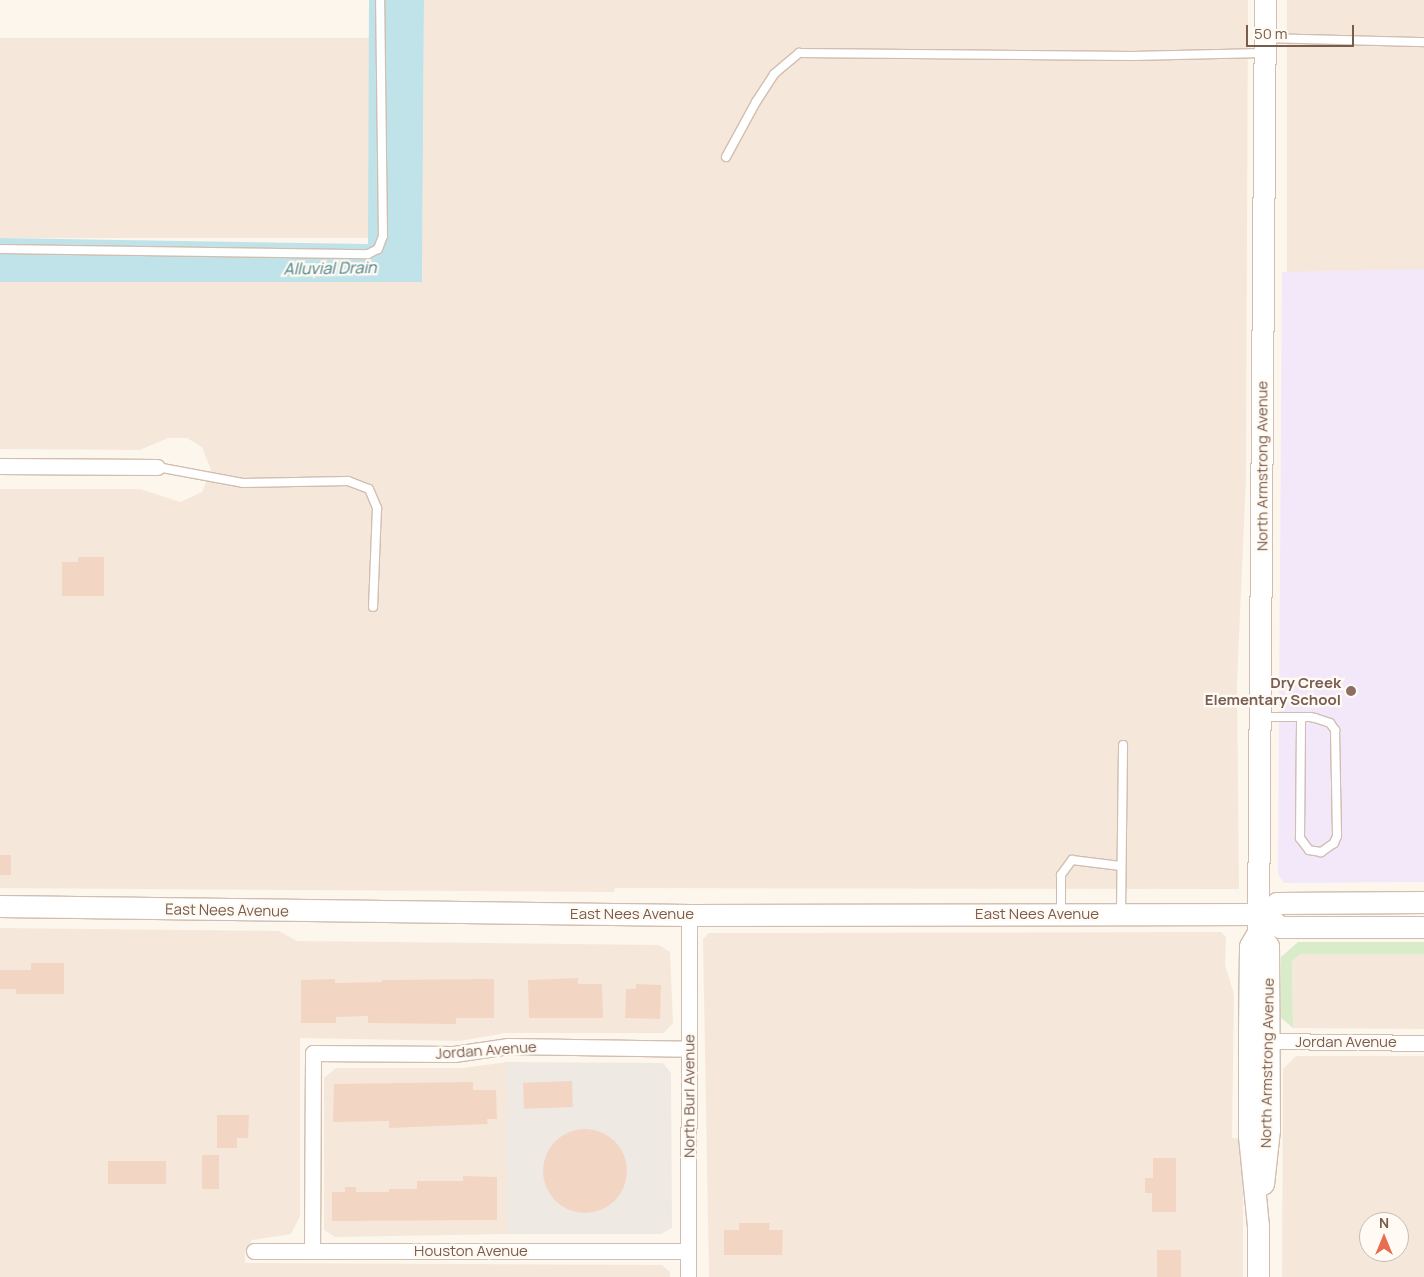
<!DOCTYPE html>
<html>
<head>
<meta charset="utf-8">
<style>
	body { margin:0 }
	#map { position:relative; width:1424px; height:1277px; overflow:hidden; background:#fdf6ec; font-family:Manrope,sans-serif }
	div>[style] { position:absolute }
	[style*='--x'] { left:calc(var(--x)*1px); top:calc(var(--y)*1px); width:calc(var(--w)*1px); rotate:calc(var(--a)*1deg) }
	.residential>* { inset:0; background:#f5e8da; transform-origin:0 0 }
	.industrial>* { inset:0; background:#efe9e4 }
	.education>* { inset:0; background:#f3e8fa }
	.green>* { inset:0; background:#d8ecc9 }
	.water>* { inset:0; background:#bfe3e8 }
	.building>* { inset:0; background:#f3d5c3; transform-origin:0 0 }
	.round { border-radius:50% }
	.roads { filter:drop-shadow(1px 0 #d1beb0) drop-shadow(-1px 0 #d1beb0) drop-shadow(0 1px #d1beb0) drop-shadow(0 -1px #d1beb0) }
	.lane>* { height:8px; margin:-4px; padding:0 4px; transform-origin:4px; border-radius:4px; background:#fff }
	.street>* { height:15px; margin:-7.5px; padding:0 7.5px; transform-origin:7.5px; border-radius:7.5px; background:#fff }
	.secondary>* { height:21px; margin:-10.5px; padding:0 10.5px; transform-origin:10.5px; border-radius:10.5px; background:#fff }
	.dots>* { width:14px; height:14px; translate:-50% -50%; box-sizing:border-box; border:2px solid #fffaf3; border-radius:50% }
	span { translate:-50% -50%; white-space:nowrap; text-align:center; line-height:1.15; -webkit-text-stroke:4.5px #fffaf3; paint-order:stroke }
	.street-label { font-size:15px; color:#7a5c4d }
	.education-label { font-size:15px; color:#785e54; font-weight:700 }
	.right { translate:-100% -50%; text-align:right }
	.water-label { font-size:16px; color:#437c86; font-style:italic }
	.north { position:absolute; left:1359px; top:1212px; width:50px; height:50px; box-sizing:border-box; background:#fffaf3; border:1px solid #cabbb1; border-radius:50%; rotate:0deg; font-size:14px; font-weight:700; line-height:20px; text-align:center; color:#7a5c4d }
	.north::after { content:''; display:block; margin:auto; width:18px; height:22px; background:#e76f51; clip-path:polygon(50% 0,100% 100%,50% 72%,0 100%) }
	.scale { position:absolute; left:1246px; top:25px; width:108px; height:22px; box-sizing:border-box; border:2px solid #7a5c4d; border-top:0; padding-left:6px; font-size:15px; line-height:18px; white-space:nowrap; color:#7a5c4d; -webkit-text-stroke:4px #fffaf3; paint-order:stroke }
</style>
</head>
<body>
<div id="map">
	<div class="residential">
		<div style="clip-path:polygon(424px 0,1248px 0,1246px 477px,1237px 682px,1239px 889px,615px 888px,614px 892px,0 888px,0 489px,140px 489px,180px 502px,202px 492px,211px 470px,202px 447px,187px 438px,168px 438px,140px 450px,0 449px,0 282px,422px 282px)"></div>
		<div style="left:1287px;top:0;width:137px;height:272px"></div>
		<div style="left:0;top:38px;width:369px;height:200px"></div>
		<div style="clip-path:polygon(0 928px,279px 931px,297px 941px,659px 945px,670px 952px,673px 1023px,664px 1033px,505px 1033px,460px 1041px,300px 1038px,300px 1216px,291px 1234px,252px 1240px,245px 1253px,245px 1263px,662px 1265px,670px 1272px,670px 1277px,0 1277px)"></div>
		<div style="clip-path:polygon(1221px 932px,1226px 937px,1225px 965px,1234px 994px,1232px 1138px,1243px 1139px,1243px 1277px,709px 1277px,703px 939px,709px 933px)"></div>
		<div style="clip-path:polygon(1300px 953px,1424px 954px,1424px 1029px,1293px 1028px,1292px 961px)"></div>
		<div style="clip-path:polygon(evenodd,1296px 1056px,1424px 1056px,1424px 1277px,1282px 1277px,1283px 1069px,1296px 1056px,1369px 1222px,1399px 1222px,1399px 1252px,1369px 1252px,1369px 1222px)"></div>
		<div style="clip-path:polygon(507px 1062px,507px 1234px,335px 1237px,324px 1230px,324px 1078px,336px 1068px,463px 1068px)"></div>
	</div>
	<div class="industrial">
		<div style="clip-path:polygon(507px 1062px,663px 1063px,671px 1073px,672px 1228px,661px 1234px,507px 1234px)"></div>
	</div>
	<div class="education">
		<div style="clip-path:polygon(1424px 269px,1424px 882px,1284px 883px,1278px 874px,1282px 272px)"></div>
	</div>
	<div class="green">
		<div style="clip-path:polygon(1298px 942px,1424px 942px,1424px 954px,1300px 954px,1292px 961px,1293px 1028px,1281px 1018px,1281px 957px)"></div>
	</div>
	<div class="water">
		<div style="clip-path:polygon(369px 0,424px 0,422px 282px,0 282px,0 238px,368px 244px)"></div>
	</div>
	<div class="building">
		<div style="clip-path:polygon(78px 557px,104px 557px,104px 596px,62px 596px,62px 562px,78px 562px)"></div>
		<div style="left:0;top:855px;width:11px;height:20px"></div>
		<div style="clip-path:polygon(31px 963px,64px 963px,64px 994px,16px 994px,16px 989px,0 989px,0 970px,31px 970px)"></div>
		<div style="clip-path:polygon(578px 978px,578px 984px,602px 984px,603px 1018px,529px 1018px,528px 980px)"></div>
		<div style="clip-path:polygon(335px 979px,335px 983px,382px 982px,382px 980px,494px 979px,494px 1018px,456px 1018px,456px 1024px,368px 1023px,368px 1016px,336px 1017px,336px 1023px,301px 1023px,301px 980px)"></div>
		<div style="clip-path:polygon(636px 984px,661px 985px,660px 1019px,625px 1018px,626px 989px,636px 989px)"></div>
		<div style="left:572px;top:1081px;width:26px;height:49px;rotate:88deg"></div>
		<div style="clip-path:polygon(473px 1082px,473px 1090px,496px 1090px,497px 1119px,487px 1119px,488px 1124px,389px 1128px,389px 1121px,333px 1122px,334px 1084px)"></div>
		<div style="clip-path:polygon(217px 1115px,249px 1115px,248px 1138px,237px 1138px,237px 1148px,217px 1148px)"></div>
		<div class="round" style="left:543px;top:1129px;width:84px;height:84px"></div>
		<div style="left:202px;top:1155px;width:17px;height:34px"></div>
		<div style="clip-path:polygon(1153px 1158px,1176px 1158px,1176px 1212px,1152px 1212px,1152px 1193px,1145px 1193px,1145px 1178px,1153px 1178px)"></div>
		<div style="left:108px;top:1161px;width:58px;height:23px"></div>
		<div style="clip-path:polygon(463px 1176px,497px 1177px,497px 1220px,332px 1221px,332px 1192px,345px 1192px,345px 1187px,356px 1187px,356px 1192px,389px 1192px,389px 1189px,417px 1189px,417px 1181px,463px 1181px)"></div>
		<div style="clip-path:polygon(739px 1223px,770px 1223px,769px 1230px,783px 1230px,782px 1255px,724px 1255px,724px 1230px,739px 1230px)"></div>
		<div style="left:1157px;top:1250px;width:24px;height:27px"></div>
	</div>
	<div class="roads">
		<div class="lane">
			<div style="--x:1267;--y:38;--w:157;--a:1.5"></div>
			<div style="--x:726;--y:157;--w:63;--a:-61.4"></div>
			<div style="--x:756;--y:102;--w:33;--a:-57"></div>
			<div style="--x:774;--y:74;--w:33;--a:-40"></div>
			<div style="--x:799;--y:53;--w:333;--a:0.5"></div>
			<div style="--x:1132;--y:56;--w:131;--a:-1.3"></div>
			<div style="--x:0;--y:249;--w:368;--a:0.8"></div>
			<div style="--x:368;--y:254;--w:11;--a:-27"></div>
			<div style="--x:378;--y:249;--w:14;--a:-69"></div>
			<div style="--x:383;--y:236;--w:236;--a:-90.7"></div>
			<div style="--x:157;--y:467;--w:87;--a:10.5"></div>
			<div style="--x:243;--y:483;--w:105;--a:-1.1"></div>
			<div style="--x:348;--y:481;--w:22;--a:21"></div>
			<div style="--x:369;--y:489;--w:21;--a:67"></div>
			<div style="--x:377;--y:508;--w:99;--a:92.3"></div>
			<div style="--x:1261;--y:717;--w:49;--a:0"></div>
			<div style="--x:1310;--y:717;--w:5;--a:11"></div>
			<div style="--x:1315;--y:718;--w:16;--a:18"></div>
			<div style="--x:1330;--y:723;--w:9;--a:54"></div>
			<div style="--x:1335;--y:730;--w:106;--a:88.9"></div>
			<div style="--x:1337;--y:836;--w:8;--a:113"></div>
			<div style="--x:1334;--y:843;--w:16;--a:145"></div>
			<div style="--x:1321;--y:852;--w:12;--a:-171"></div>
			<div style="--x:1309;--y:850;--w:15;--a:-127"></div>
			<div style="--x:1300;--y:838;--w:121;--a:-89.5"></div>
			<div style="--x:1061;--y:913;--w:38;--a:-90"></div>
			<div style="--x:1061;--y:875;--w:19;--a:-54"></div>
			<div style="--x:1072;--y:860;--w:49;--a:7"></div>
			<div style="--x:1121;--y:913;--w:168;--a:-89.3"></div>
		</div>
		<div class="street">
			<div style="--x:0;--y:466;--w:157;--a:0.4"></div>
			<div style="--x:1268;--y:1041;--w:156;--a:0.7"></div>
			<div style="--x:312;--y:1250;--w:197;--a:-89.7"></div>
			<div style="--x:313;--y:1053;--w:141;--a:0.4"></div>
			<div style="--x:454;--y:1054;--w:55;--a:-8.4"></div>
			<div style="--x:508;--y:1046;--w:181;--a:0.9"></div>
			<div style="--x:254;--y:1251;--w:434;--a:0"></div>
			<div style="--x:688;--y:1277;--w:362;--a:-89.8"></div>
		</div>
		<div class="secondary">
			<div style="--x:0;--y:906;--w:689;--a:0.75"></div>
			<div style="--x:689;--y:915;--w:576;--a:-0.1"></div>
			<div style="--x:1265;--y:914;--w:20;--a:41"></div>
			<div style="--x:1280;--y:927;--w:144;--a:0"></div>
			<div style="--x:1265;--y:914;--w:16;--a:-43"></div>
			<div style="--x:1277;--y:903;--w:147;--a:-0.4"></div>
			<div style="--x:1258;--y:932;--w:17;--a:54"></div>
			<div style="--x:1268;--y:946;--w:183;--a:89.7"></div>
			<div style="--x:1269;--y:1129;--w:55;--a:96.2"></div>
			<div style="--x:1258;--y:1277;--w:51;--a:-90"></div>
			<div style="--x:1258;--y:1226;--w:90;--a:-95.7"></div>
			<div style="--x:1249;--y:1136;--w:105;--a:-90"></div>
			<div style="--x:1249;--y:1031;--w:85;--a:-89.3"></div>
			<div style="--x:1250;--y:946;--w:16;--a:-60"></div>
			<div style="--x:1258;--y:932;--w:932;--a:-89.57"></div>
		</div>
	</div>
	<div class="dots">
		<div style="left:1351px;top:691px;background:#8d6e63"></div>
	</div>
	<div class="street-label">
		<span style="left:1262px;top:466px;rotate:-90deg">North Armstrong Avenue</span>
		<span style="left:227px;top:910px;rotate:1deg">East Nees Avenue</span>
		<span style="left:632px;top:914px">East Nees Avenue</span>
		<span style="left:1037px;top:914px">East Nees Avenue</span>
		<span style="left:1346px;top:1042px">Jordan Avenue</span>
		<span style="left:486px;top:1050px;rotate:-4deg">Jordan Avenue</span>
		<span style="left:1267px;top:1063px;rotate:-89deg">North Armstrong Avenue</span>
		<span style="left:689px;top:1096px;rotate:-90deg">North Burl Avenue</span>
		<span style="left:471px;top:1251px">Houston Avenue</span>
	</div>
	<div class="education-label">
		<span class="right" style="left:1341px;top:691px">Dry Creek<br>Elementary School</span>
	</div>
	<div class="water-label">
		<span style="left:330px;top:268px;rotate:-1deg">Alluvial Drain</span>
	</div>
	<div class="north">N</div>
	<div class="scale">50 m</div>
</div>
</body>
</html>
